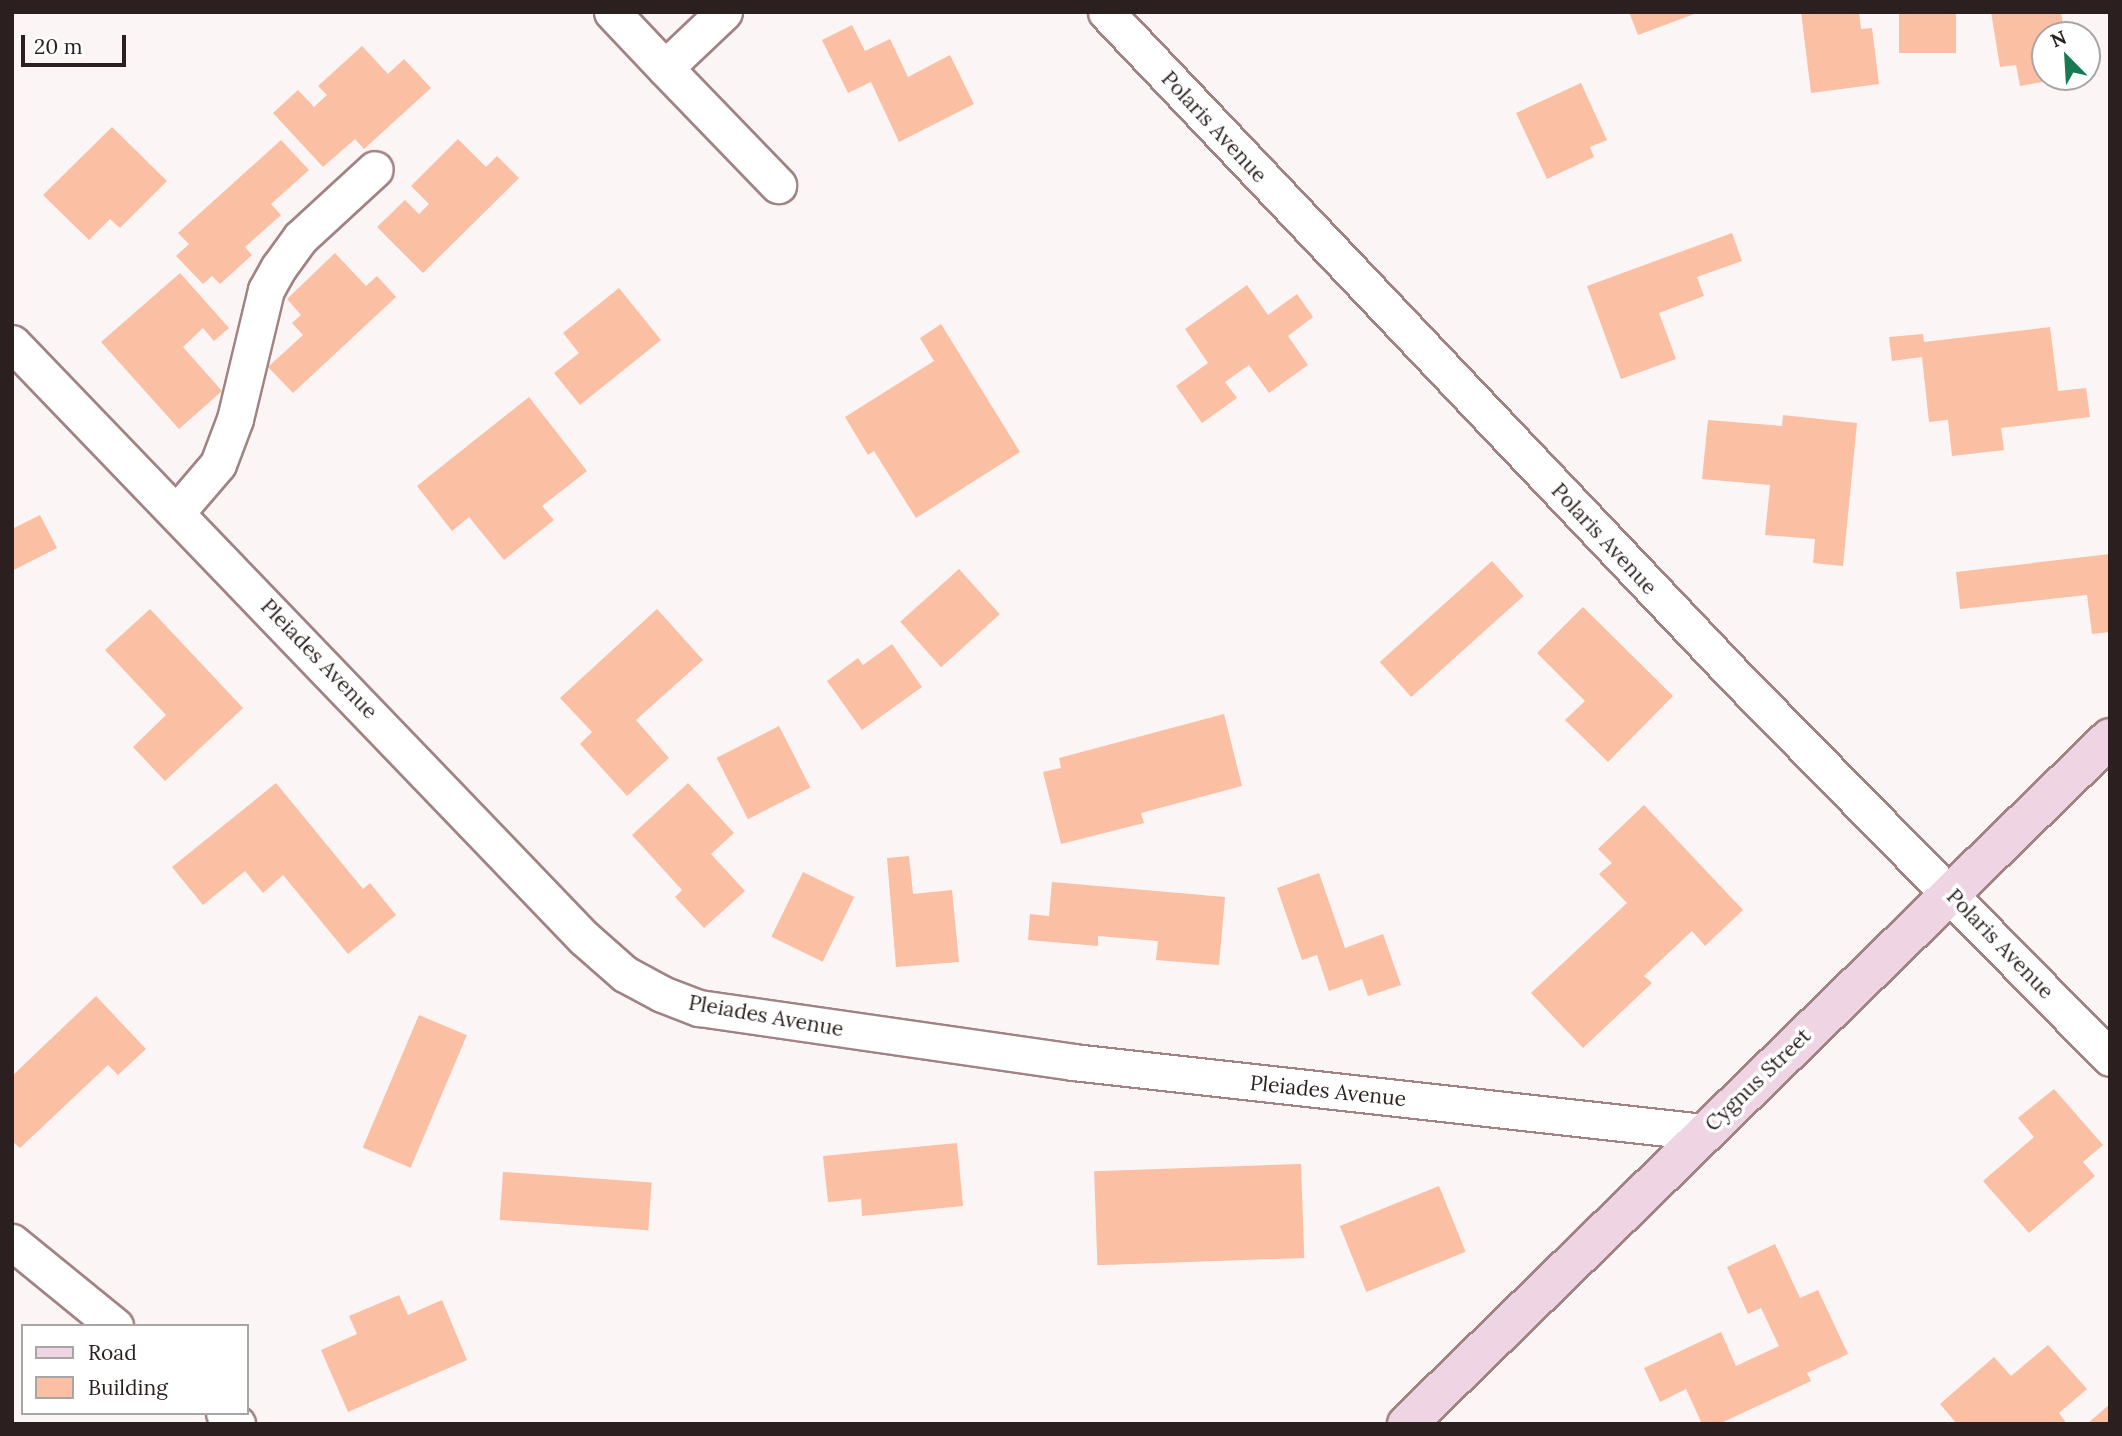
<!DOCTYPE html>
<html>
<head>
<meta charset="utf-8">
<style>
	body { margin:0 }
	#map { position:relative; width:2122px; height:1436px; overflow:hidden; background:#fcf5f5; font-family:Lora,serif }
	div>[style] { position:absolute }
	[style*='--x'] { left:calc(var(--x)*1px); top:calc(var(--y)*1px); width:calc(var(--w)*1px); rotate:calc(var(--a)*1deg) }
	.building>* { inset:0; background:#fbbfa4; transform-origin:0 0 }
	.roads { filter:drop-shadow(2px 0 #a18384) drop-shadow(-2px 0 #a18384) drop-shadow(0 2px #a18384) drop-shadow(0 -2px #a18384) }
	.street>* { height:35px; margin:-17.5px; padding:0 17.5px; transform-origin:17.5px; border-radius:17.5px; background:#fff }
	.secondary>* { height:38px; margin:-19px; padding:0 19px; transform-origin:19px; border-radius:19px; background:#efd5e3 }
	span { translate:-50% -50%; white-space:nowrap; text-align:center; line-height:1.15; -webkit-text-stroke:7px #fff; paint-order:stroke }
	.street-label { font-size:21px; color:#2b1f1f }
	.frame { position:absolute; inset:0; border:14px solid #2b1f1f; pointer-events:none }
	.legend { position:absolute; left:21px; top:1324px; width:228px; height:91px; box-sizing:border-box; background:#fff; border:2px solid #aaa5a5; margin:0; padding:9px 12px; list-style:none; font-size:21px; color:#2b1f1f }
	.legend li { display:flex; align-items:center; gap:14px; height:35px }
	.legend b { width:35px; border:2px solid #aaa5a5 }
	.north { position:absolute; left:2031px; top:21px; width:70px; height:70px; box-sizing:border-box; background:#fff; border:2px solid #aaa5a5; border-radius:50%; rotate:336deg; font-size:19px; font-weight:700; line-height:28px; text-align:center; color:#2b1f1f }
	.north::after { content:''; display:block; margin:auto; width:24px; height:32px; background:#167a53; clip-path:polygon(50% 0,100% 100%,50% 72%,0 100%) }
	.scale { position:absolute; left:21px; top:35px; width:105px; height:32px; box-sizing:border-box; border:4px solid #2b1f1f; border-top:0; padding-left:9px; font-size:21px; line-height:24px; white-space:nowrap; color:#2b1f1f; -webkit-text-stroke:5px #fff; paint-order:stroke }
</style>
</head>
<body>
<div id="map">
	<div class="building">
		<div style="clip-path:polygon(1629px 12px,1697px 12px,1697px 13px,1638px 35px)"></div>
		<div style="clip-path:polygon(1801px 12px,1859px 12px,1861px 29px,1872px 28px,1879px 84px,1811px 93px)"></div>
		<div style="left:1899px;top:12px;width:57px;height:41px"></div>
		<div style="clip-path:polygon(1991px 12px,2061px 12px,2065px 35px,2045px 35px,2045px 77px,2065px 78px,2020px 86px,2016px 65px,2000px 67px)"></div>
		<div style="clip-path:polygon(852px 25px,865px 51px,890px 39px,908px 77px,950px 55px,974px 104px,899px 142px,871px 82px,848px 93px,822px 40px)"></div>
		<div style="clip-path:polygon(362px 46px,388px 74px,404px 59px,431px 88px,364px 149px,355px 139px,323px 167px,273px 113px,298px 90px,314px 107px,327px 95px,318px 86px)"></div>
		<div style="clip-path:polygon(1581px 83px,1607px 140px,1590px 147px,1594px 157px,1547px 179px,1516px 113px)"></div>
		<div style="clip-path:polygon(112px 127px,167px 181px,120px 228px,110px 219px,89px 240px,43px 195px)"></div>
		<div style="clip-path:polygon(458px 139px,486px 167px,497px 156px,519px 178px,423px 273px,377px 227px,405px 200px,419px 214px,429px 204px,411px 186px)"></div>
		<div style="clip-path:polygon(281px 140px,309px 170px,271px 204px,281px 215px,245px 247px,252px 255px,220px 284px,212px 276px,203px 284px,176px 256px,189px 244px,178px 233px)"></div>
		<div style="clip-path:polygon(1732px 233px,1742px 261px,1697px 277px,1704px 296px,1659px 313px,1676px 359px,1621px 379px,1587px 286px)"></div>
		<div style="clip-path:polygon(335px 253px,366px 286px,377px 276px,396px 297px,293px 393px,268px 367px,303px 335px,292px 323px,301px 315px,287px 299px)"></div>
		<div style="clip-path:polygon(180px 273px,229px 328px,214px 341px,203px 328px,183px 347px,222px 391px,179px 429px,101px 342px)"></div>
		<div style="clip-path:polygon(1247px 285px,1268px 315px,1297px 294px,1313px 317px,1288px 336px,1308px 365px,1269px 393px,1249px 365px,1225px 382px,1237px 398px,1202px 423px,1176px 386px,1208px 363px,1185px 329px)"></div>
		<div style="clip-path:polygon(619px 288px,661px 340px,580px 405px,554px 373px,579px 353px,563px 333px)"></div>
		<div style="clip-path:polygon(941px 324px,1020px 452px,916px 518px,874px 451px,868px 455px,845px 417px,934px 361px,920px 338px)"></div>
		<div style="clip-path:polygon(2050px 327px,2058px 391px,2086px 388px,2090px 417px,2001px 428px,2004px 450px,1952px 456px,1948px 420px,1929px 422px,1922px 357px,1892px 361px,1889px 337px,1923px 334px,1924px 342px)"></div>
		<div style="clip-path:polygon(529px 397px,587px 471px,542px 506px,554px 520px,504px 560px,469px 517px,452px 531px,417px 486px)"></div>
		<div style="clip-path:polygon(1783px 415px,1857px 423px,1843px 566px,1813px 563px,1815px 539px,1765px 535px,1770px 485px,1702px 479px,1708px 420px,1782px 426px)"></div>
		<div style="clip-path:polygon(40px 515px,57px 548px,12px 571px,12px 529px)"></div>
		<div style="clip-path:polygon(2110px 554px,2110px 632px,2092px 634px,2087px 595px,1960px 609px,1956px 572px)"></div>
		<div style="left:1492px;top:561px;width:47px;height:151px;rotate:48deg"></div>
		<div style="left:959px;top:569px;width:61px;height:79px;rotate:48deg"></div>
		<div style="clip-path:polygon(1583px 607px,1673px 696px,1608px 762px,1565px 720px,1585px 701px,1537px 653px)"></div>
		<div style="clip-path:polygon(150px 609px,243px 708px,165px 781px,133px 747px,166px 715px,105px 650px)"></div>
		<div style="clip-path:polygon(657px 609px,703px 660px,636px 720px,669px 758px,627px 796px,580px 744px,592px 732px,560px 698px)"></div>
		<div style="clip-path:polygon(892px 644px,922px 687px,862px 730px,827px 681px,858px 658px,863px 665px)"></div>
		<div style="clip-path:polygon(1224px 714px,1242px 786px,1141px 813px,1144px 823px,1061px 844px,1043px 772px,1061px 768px,1059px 758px)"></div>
		<div style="left:779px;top:726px;width:69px;height:70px;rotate:63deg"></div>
		<div style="clip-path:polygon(276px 783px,363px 889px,370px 883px,396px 915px,348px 954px,283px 875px,263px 893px,245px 871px,203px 905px,172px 867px)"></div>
		<div style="clip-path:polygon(688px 783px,734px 833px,711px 854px,745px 891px,704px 928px,675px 897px,682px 890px,632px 835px)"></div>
		<div style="clip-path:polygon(1644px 805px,1743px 910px,1705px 946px,1692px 931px,1644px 976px,1652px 983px,1583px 1048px,1531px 993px,1627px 903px,1599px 874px,1612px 863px,1598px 849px)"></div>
		<div style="clip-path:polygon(909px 856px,913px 894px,952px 890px,959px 962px,896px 967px,887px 858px)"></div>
		<div style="left:803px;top:872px;width:57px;height:72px;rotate:26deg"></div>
		<div style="clip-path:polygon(1319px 873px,1345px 948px,1383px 934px,1401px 985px,1368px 996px,1362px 979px,1329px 991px,1317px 955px,1302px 960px,1277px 888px)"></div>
		<div style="clip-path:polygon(1052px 882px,1225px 897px,1219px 965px,1156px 960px,1158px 941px,1098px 936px,1098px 946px,1028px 940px,1030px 914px,1049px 916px)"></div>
		<div style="clip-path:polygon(96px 996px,146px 1049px,118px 1075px,108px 1065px,20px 1148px,12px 1141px,12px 1076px)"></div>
		<div style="left:419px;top:1015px;width:52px;height:144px;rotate:23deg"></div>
		<div style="clip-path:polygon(2054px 1089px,2103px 1145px,2083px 1162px,2095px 1176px,2029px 1233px,1983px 1181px,2034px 1137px,2018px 1118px)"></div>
		<div style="clip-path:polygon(957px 1143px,963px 1206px,862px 1216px,861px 1199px,828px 1202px,823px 1156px)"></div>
		<div style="left:1301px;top:1164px;width:94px;height:207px;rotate:88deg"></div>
		<div style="left:503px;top:1172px;width:149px;height:48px;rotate:4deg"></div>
		<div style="left:1439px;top:1186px;width:71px;height:107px;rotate:68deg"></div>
		<div style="clip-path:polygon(1775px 1244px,1800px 1298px,1818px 1290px,1848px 1354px,1807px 1373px,1811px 1381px,1719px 1424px,1702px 1424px,1686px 1389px,1660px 1402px,1644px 1368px,1721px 1332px,1736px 1366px,1779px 1346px,1761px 1308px,1748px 1314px,1727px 1267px)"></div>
		<div style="clip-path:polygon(399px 1295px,408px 1315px,442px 1300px,467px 1360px,348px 1412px,321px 1350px,357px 1334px,349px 1316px)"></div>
		<div style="clip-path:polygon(2048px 1345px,2087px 1389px,2059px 1413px,2067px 1424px,1957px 1424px,1940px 1404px,1994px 1357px,2011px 1376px)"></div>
		<div style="clip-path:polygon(2110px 1404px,2110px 1424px,2087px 1424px)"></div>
	</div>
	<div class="roads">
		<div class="street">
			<div style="--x:612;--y:12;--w:77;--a:46.6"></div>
			<div style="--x:724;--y:12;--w:81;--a:136.5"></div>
			<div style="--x:665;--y:68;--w:163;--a:46"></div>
			<div style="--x:1106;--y:12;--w:915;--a:46.55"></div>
			<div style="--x:1735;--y:676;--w:535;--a:45.53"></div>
			<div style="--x:12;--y:343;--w:825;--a:46.13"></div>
			<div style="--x:584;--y:938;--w:55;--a:41.3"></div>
			<div style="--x:625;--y:974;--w:42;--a:28.4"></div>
			<div style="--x:662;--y:994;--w:40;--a:21"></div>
			<div style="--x:699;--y:1008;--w:378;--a:8.2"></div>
			<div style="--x:1073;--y:1062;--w:634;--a:6.34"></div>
			<div style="--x:177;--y:512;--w:63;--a:-49.5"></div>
			<div style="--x:218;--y:464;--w:48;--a:-69.3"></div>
			<div style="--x:235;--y:419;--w:133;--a:-76.5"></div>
			<div style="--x:266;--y:290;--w:26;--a:-61"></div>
			<div style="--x:279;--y:267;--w:37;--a:-54"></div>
			<div style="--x:301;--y:237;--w:100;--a:-42.6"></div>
			<div style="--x:12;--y:1242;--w:133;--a:39.2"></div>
			<div style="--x:224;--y:1413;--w:17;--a:40"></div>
		</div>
		<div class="secondary">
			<div style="--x:1407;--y:1424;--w:982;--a:-44.3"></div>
		</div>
	</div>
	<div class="street-label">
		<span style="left:1214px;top:127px;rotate:47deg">Polaris Avenue</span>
		<span style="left:1604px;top:539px;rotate:47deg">Polaris Avenue</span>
		<span style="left:319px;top:659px;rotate:46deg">Pleiades Avenue</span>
		<span style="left:2000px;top:944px;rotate:46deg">Polaris Avenue</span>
		<span style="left:766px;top:1016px;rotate:10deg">Pleiades Avenue</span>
		<span style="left:1758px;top:1080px;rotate:-44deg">Cygnus Street</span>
		<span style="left:1328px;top:1091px;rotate:6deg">Pleiades Avenue</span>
	</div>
	<div class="frame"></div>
	<ul class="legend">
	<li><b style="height:9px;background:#efd5e3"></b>Road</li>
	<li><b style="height:19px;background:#fbbfa4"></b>Building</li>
	</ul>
	<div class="north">N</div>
	<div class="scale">20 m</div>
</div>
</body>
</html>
